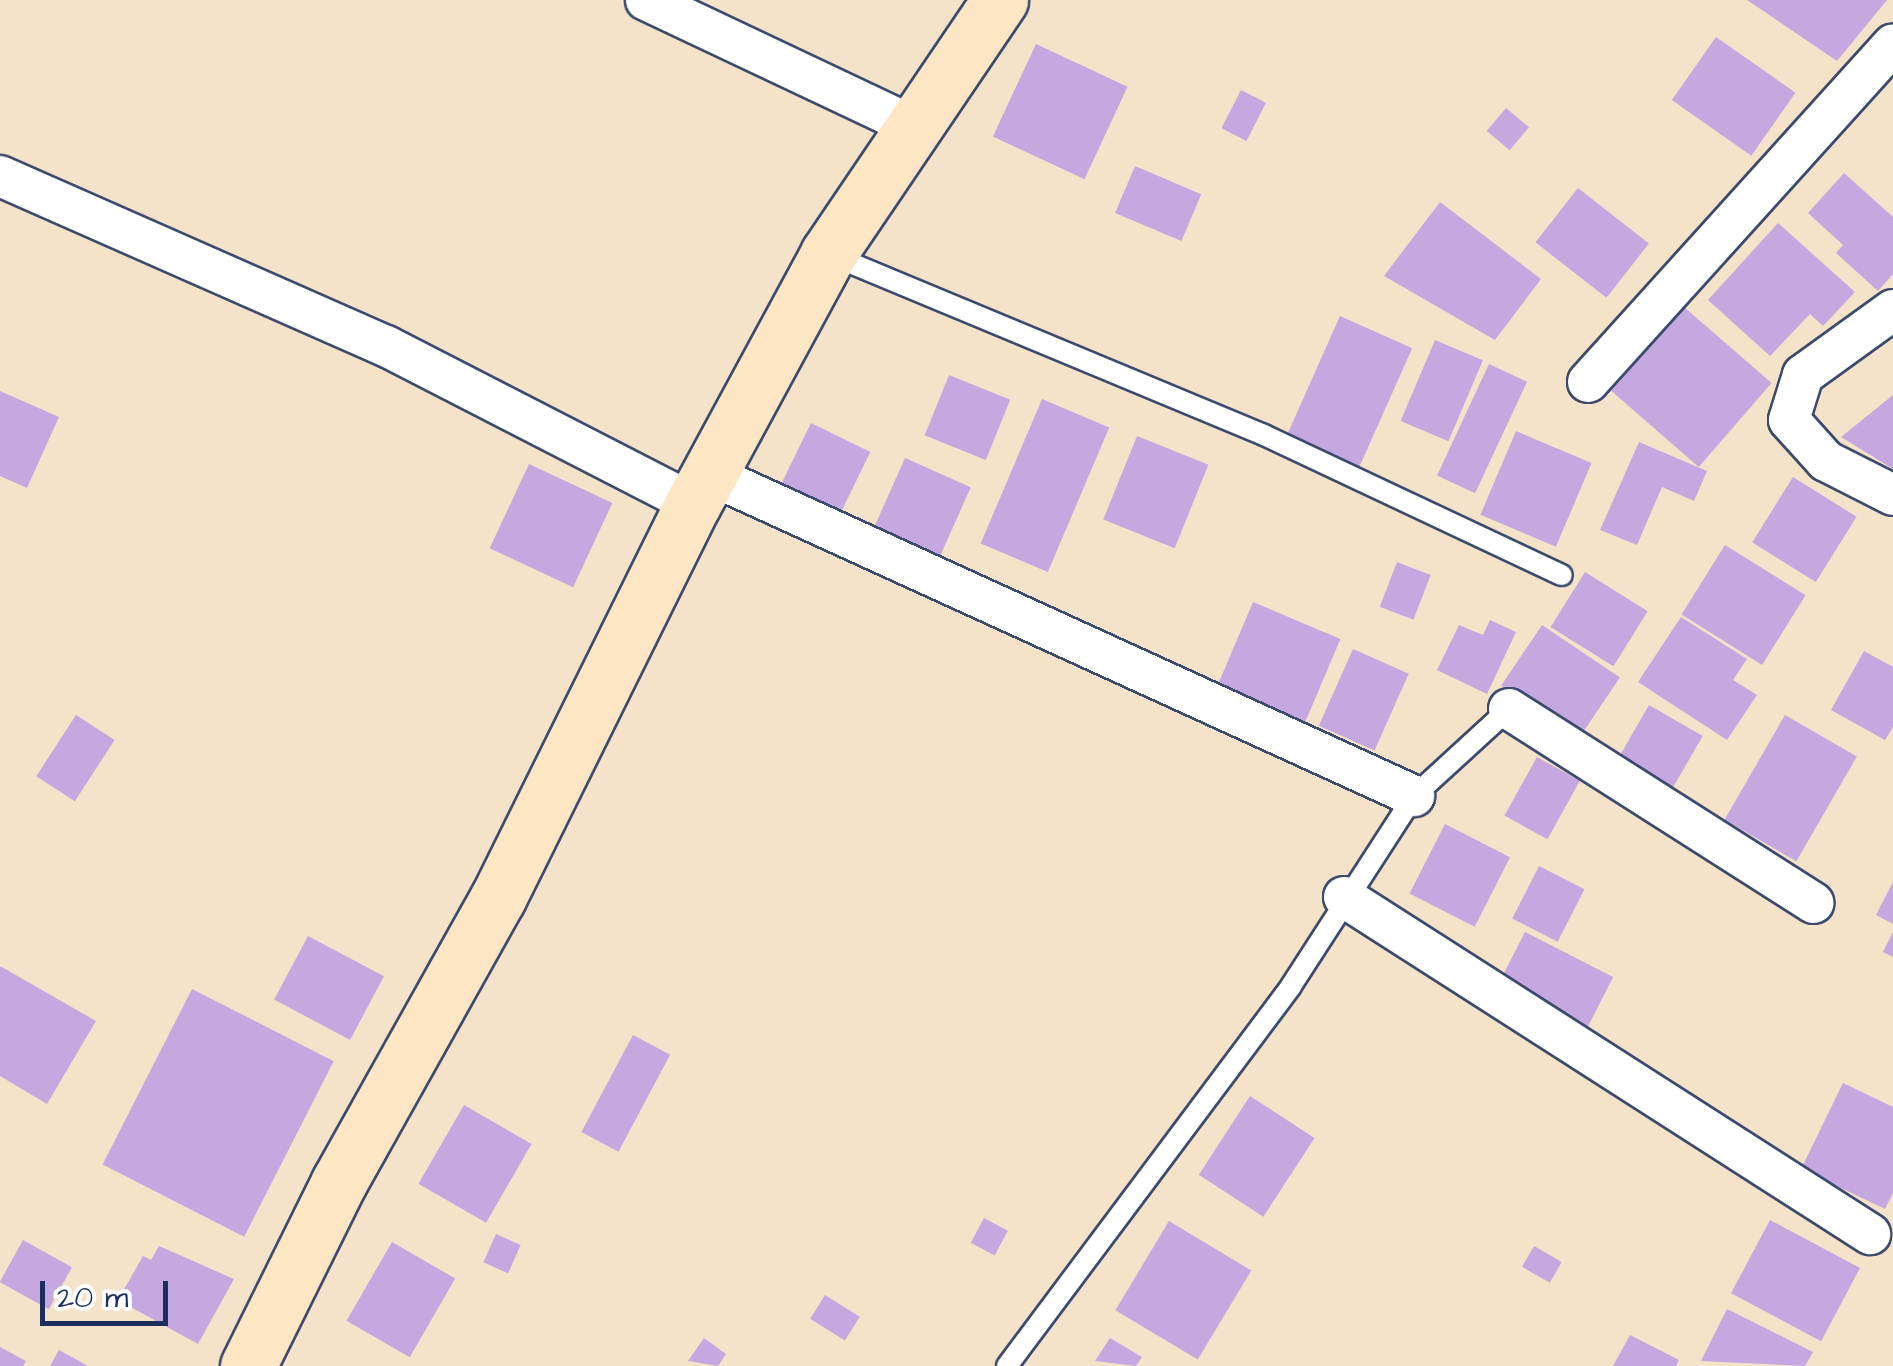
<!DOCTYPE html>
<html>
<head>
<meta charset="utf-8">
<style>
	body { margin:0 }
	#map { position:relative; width:1893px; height:1366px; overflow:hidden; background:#f4e2c9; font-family:"Architects Daughter",sans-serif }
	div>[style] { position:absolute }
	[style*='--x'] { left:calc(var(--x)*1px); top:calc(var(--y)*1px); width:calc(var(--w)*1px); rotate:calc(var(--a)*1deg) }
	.building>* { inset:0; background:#c6a8e0; transform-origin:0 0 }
	.roads { filter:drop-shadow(2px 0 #3c4a6e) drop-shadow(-2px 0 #3c4a6e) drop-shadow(0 2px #3c4a6e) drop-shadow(0 -2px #3c4a6e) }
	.lane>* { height:20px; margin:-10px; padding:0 10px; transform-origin:10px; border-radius:10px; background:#fff }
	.street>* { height:40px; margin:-20px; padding:0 20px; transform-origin:20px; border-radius:20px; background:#fff }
	.secondary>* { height:55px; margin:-27.5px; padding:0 27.5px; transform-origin:27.5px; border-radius:27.5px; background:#fce6c4 }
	span { translate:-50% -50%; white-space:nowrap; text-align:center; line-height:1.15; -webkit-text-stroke:10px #fff; paint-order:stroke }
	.scale { position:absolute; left:40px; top:1281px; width:128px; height:45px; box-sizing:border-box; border:5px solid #1b2f5e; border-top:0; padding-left:12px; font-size:30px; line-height:35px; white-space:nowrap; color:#1b2f5e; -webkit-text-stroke:8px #fff; paint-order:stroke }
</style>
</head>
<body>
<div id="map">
	<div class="building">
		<div style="clip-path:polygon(1747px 0,1887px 0,1837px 61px)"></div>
		<div style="left:1716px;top:37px;width:97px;height:77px;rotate:35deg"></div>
		<div style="left:1036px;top:44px;width:101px;height:102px;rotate:25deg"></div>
		<div style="left:1241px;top:90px;width:28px;height:43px;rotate:27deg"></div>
		<div style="left:1506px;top:108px;width:30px;height:30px;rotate:40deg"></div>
		<div style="left:1135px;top:166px;width:72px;height:51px;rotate:23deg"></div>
		<div style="clip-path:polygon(1844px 173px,1893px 217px,1893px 274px,1878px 291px,1836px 253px,1843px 245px,1808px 213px)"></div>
		<div style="left:1578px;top:188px;width:90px;height:69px;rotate:38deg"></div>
		<div style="clip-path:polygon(1440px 202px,1541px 279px,1495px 340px,1384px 276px)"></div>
		<div style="clip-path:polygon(1778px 223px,1855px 292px,1823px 326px,1810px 314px,1770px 356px,1708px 300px)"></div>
		<div style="left:1684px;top:307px;width:116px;height:111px;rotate:41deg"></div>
		<div style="left:1340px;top:316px;width:79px;height:130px;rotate:24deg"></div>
		<div style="left:1435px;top:340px;width:52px;height:88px;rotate:23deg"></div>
		<div style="left:1489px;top:364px;width:42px;height:123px;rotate:25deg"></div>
		<div style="left:949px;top:375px;width:66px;height:65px;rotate:22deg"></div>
		<div style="clip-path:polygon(0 391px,59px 417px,27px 488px,0 476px)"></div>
		<div style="clip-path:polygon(1893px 395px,1893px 469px,1841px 437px)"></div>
		<div style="left:1042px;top:399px;width:73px;height:157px;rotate:23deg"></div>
		<div style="left:811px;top:423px;width:66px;height:84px;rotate:26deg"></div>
		<div style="left:1516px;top:431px;width:82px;height:91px;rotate:23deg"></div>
		<div style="left:1137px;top:436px;width:77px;height:90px;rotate:22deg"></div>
		<div style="clip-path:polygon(1639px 442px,1707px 471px,1694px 501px,1662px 487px,1637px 545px,1600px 530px)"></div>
		<div style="left:905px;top:458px;width:72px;height:85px;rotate:24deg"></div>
		<div style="left:529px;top:464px;width:92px;height:93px;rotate:25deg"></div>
		<div style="left:1793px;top:477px;width:75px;height:77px;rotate:32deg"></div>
		<div style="left:1725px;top:545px;width:95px;height:82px;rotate:32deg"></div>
		<div style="left:1397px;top:562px;width:36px;height:48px;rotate:21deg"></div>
		<div style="left:1585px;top:572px;width:74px;height:65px;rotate:32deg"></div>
		<div style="left:1253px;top:602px;width:95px;height:92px;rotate:23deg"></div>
		<div style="clip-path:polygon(1681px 617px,1747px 659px,1733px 680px,1757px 695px,1727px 740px,1638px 682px)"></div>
		<div style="clip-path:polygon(1490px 620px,1516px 632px,1487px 694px,1437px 670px,1459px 625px,1483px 635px)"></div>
		<div style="left:1542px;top:625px;width:94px;height:73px;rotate:34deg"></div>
		<div style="left:1353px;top:649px;width:61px;height:84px;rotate:24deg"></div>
		<div style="clip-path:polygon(1864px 651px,1893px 667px,1893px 727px,1885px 740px,1831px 710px)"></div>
		<div style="left:1649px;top:705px;width:62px;height:69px;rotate:30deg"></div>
		<div style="left:76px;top:715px;width:46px;height:73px;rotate:33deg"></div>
		<div style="left:1785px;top:715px;width:83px;height:121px;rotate:30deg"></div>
		<div style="left:1537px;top:757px;width:49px;height:67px;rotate:29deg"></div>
		<div style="left:1445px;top:824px;width:73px;height:78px;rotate:27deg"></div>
		<div style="left:1539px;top:866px;width:51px;height:59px;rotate:27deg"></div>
		<div style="clip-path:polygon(1893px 882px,1893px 924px,1876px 915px)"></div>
		<div style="left:1525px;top:932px;width:99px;height:62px;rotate:27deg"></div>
		<div style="clip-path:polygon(1893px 932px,1893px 957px,1883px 952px)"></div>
		<div style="left:308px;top:936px;width:86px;height:72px;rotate:28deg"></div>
		<div style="clip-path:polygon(0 966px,96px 1021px,47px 1104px,0 1076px)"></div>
		<div style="left:192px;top:989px;width:159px;height:197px;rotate:27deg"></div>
		<div style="left:633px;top:1035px;width:42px;height:110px;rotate:28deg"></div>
		<div style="clip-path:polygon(1843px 1083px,1893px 1107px,1893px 1193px,1885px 1209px,1801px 1169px)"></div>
		<div style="left:1250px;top:1096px;width:77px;height:94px;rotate:33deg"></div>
		<div style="left:464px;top:1105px;width:78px;height:91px;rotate:30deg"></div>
		<div style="left:984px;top:1218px;width:27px;height:28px;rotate:28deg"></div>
		<div style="left:1770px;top:1220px;width:102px;height:83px;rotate:28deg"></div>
		<div style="left:1169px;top:1221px;width:96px;height:104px;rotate:31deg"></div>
		<div style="left:496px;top:1234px;width:27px;height:31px;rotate:24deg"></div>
		<div style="left:23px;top:1240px;width:56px;height:48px;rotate:29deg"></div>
		<div style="left:392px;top:1242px;width:73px;height:91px;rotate:30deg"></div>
		<div style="clip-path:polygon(159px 1246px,234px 1279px,198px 1344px,118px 1300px,143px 1256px,151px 1260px)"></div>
		<div style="left:1534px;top:1246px;width:32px;height:24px;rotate:30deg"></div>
		<div style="left:825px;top:1295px;width:41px;height:28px;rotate:32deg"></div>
		<div style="clip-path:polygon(1727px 1309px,1813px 1352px,1805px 1366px,1701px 1361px)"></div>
		<div style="clip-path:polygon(1630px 1335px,1679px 1360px,1676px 1366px,1613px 1366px)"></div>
		<div style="clip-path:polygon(704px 1338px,726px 1354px,718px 1366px,688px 1361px)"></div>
		<div style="clip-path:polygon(1110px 1338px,1142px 1357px,1136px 1366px,1095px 1361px)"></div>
		<div style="clip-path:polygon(0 1347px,26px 1361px,23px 1366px,0 1366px)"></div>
		<div style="clip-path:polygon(59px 1350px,88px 1366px,50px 1366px)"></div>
	</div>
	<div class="roads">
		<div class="lane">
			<div style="--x:829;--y:254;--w:471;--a:22.6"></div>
			<div style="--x:1264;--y:435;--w:329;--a:25.2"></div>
			<div style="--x:1007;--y:1366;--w:474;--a:-53.2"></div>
			<div style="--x:1291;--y:986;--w:226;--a:-57.1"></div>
			<div style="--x:1414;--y:796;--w:129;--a:-42.5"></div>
		</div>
		<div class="street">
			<div style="--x:646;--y:0;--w:293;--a:25.3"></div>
			<div style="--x:0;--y:176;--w:422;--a:23.8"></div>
			<div style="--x:386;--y:346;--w:345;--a:27.2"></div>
			<div style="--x:1893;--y:310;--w:111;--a:144.2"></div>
			<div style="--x:1803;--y:375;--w:47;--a:107.3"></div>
			<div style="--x:1789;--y:420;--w:55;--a:47.9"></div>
			<div style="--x:1826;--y:461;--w:75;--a:26.9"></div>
			<div style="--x:1588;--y:382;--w:455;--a:-47.9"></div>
			<div style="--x:711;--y:475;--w:773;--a:24.54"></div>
			<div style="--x:1509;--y:709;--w:361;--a:32.5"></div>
			<div style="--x:1344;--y:897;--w:625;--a:32.65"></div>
		</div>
		<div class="secondary">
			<div style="--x:248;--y:1366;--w:205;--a:-63.7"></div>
			<div style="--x:339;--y:1182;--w:325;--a:-60.8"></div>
			<div style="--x:498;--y:898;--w:440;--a:-63.7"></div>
			<div style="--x:693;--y:504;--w:284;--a:-61.6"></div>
			<div style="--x:828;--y:254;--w:307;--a:-55.9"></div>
		</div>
	</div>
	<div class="scale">20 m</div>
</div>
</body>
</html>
